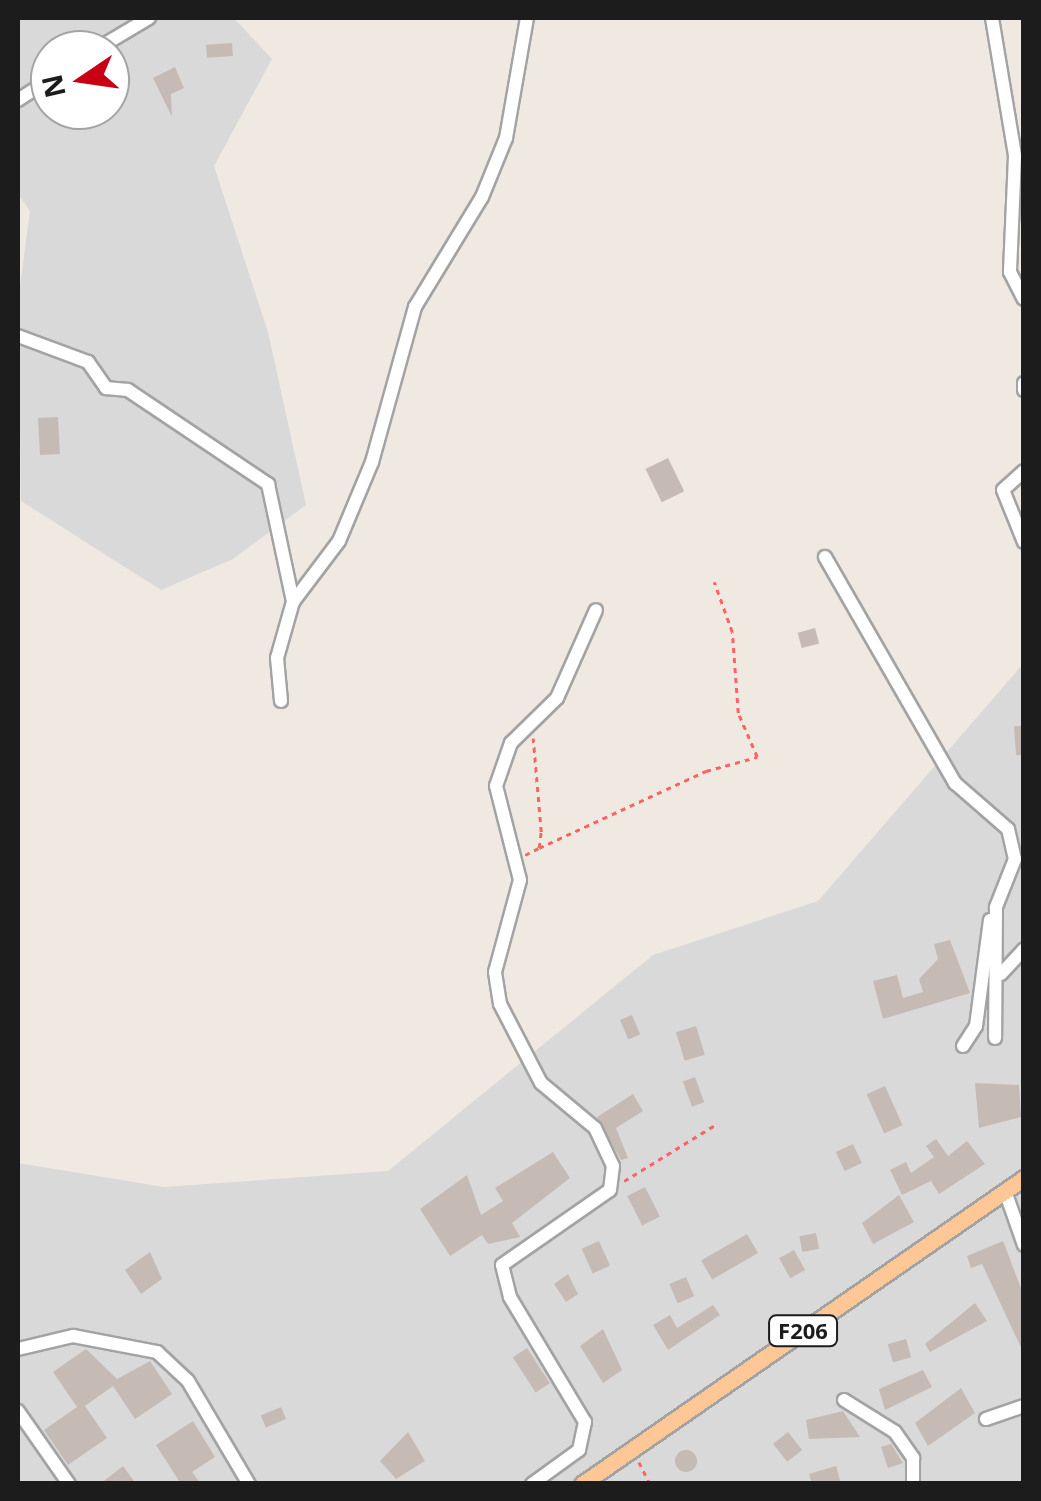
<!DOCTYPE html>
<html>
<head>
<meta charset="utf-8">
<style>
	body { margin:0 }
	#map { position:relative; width:1041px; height:1501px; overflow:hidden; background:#efe9e1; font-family:"Noto Sans",sans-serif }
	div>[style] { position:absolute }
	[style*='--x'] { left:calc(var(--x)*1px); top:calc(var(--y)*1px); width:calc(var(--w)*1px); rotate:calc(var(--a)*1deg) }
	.residential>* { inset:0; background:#dad9d9 }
	.building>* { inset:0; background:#c6bab4; transform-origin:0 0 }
	.round { border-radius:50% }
	.path>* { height:2.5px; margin-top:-1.25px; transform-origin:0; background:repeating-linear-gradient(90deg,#ff6262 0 5px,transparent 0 10px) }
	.roads { filter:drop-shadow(2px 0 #a3a3a3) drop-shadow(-2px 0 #a3a3a3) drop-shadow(0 2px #a3a3a3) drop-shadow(0 -2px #a3a3a3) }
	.minor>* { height:12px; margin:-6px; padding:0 6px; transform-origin:6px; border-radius:6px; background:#fff }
	.major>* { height:15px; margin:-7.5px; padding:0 7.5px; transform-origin:7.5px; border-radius:7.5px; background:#ffc796 }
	span { translate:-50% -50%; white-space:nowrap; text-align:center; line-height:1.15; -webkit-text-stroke:10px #fff; paint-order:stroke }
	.shield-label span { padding:2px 8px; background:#fff; border:2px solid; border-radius:8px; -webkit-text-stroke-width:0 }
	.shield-label { font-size:22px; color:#1c1c1c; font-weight:700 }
	.frame { position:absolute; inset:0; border:20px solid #1c1c1c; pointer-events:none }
	.north { position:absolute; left:30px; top:30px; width:100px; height:100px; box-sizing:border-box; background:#fff; border:2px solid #a4a4a4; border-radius:50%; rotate:257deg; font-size:28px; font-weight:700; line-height:40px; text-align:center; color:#1c1c1c }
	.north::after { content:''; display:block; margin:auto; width:35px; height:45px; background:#c90014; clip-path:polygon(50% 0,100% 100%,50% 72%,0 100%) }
</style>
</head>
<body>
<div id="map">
	<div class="residential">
		<div style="clip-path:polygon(evenodd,18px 18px,234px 18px,272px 59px,214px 166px,268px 332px,306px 505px,233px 559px,161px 590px,21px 501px,18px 301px,30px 211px,18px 194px,18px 18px,50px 50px,110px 50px,110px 110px,50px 110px,50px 50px)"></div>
		<div style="clip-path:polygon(1023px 664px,1023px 1483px,18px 1483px,18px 1163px,164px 1187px,388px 1171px,653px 955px,818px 901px)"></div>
	</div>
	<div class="building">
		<div style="left:232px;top:43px;width:13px;height:26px;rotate:86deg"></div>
		<div style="clip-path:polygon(175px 67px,184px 88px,171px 94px,172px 117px,153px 78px)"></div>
		<div style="left:58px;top:417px;width:37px;height:20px;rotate:87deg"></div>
		<div style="left:668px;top:458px;width:37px;height:25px;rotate:64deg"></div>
		<div style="left:815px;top:628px;width:16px;height:18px;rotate:75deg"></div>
		<div style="clip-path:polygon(1014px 726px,1024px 726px,1024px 755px,1016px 755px)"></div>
		<div style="clip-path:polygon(950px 940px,970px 993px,883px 1019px,873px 981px,897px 975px,903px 998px,923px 992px,919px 979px,938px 959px,934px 944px)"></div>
		<div style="left:632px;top:1015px;width:21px;height:13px;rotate:67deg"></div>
		<div style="left:696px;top:1026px;width:30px;height:21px;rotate:73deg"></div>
		<div style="left:695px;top:1077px;width:27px;height:13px;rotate:70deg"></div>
		<div style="clip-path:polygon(975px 1083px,1019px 1085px,1021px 1117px,979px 1128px)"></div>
		<div style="left:885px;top:1086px;width:43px;height:20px;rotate:66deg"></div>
		<div style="clip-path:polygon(633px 1094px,643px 1111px,616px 1128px,628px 1158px,621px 1160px,597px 1117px)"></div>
		<div style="clip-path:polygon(936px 1139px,948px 1156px,967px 1141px,985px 1164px,939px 1194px,931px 1181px,902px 1195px,890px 1170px,906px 1162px,911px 1173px,934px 1157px,926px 1146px)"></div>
		<div style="left:853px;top:1144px;width:21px;height:19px;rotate:65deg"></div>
		<div style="clip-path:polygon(553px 1152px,570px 1178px,512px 1223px,520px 1237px,488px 1244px,482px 1235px,450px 1256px,420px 1209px,467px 1175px,481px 1215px,503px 1201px,495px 1188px)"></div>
		<div style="left:645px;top:1187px;width:33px;height:20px;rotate:63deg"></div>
		<div style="clip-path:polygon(899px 1195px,914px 1222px,873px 1244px,862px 1223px)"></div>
		<div style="left:816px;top:1233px;width:16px;height:17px;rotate:79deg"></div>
		<div style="left:747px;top:1234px;width:22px;height:53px;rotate:60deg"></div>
		<div style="left:599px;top:1241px;width:27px;height:19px;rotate:66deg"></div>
		<div style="clip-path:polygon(1003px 1241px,1024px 1296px,1024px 1354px,982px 1264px,971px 1268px,967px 1256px)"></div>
		<div style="left:794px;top:1250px;width:23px;height:17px;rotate:61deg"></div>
		<div style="clip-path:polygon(150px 1252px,162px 1279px,141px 1294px,125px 1270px)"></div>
		<div style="clip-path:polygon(568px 1274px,578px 1294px,566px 1302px,554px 1284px)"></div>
		<div style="left:686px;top:1277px;width:21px;height:18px;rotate:67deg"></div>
		<div style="clip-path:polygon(975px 1303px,987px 1321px,930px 1352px,925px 1344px)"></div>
		<div style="clip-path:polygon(713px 1305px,720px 1315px,668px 1350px,653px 1325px,670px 1315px,677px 1328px)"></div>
		<div style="clip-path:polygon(603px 1329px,622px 1370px,603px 1383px,580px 1346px)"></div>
		<div style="left:906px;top:1339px;width:19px;height:19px;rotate:74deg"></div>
		<div style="left:527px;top:1348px;width:42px;height:17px;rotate:57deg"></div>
		<div style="clip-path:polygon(86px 1349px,117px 1379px,150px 1361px,172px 1394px,135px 1419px,113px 1386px,85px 1406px,107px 1438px,68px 1465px,44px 1430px,77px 1407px,53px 1372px)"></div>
		<div style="clip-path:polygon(923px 1370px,932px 1387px,885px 1410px,879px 1389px)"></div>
		<div style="clip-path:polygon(961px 1388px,975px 1413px,928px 1446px,915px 1423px)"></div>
		<div style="left:281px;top:1407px;width:13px;height:22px;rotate:67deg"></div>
		<div style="clip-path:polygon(843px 1411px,860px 1437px,809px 1439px,806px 1420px)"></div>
		<div style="clip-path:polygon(193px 1421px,215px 1457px,192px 1472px,201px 1484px,181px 1484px,156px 1445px)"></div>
		<div style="clip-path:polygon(408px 1432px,425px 1461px,396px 1479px,380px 1461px)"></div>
		<div style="left:788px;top:1432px;width:23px;height:19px;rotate:52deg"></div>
		<div style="clip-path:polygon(891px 1444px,903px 1463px,888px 1468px,881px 1447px)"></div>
		<div class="round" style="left:675px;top:1450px;width:22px;height:22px"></div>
		<div style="clip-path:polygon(123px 1466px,136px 1484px,100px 1484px)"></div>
		<div style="clip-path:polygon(836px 1466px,841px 1484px,812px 1484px,809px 1474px)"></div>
	</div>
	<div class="path">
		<div style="--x:539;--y:848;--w:184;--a:-24.8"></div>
		<div style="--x:706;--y:771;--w:53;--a:-15.4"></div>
		<div style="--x:757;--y:757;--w:48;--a:-113.4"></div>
		<div style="--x:738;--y:713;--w:81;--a:-94.2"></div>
		<div style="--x:732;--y:632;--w:53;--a:-109.8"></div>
		<div style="--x:525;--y:855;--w:16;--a:-27"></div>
		<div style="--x:539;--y:848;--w:16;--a:-83"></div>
		<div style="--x:541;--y:832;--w:94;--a:-94.9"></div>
		<div style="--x:624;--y:1181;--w:107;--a:-31.6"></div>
		<div style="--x:639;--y:1462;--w:25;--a:63"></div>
	</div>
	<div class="roads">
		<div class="minor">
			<div style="--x:992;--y:18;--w:140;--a:80.5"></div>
			<div style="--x:1015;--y:156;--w:116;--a:92.5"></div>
			<div style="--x:1010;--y:272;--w:30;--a:63"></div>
			<div style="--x:95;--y:50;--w:63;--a:-30.7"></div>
			<div style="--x:18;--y:100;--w:38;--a:-33"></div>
			<div style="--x:18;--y:336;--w:75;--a:20.4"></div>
			<div style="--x:88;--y:362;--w:32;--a:55"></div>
			<div style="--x:106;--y:388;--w:22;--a:5"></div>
			<div style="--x:128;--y:390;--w:169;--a:33.9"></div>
			<div style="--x:268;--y:484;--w:121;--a:78"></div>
			<div style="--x:1024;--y:383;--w:7;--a:90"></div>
			<div style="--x:1024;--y:471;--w:28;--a:138"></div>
			<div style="--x:1003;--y:490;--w:56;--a:68"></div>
			<div style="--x:825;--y:557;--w:261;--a:60.1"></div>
			<div style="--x:955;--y:783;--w:70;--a:41"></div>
			<div style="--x:1008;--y:829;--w:31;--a:77"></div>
			<div style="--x:1015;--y:859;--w:52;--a:111.6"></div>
			<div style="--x:996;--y:907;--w:131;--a:90.4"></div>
			<div style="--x:281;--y:701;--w:43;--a:-95.3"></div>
			<div style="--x:277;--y:658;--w:58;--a:-74.1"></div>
			<div style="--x:293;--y:602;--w:76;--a:-53"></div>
			<div style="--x:339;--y:541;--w:86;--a:-67.3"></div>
			<div style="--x:372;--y:462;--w:161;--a:-74.5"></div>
			<div style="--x:415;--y:307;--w:129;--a:-58.7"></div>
			<div style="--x:482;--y:197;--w:64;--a:-67.9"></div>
			<div style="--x:506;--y:138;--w:122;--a:-80.1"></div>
			<div style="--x:1001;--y:974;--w:34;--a:-47"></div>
			<div style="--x:963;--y:1046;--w:24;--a:-57"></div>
			<div style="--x:976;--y:1026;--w:107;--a:-82.5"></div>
			<div style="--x:1005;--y:1191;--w:57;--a:70.6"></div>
			<div style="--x:18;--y:1349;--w:57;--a:-13.3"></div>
			<div style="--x:73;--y:1336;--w:86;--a:10.8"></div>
			<div style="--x:157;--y:1352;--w:42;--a:43.1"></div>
			<div style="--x:188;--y:1381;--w:120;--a:59.4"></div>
			<div style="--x:844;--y:1400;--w:60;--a:32.1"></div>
			<div style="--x:895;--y:1432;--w:32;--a:55"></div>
			<div style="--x:913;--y:1458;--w:26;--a:90"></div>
			<div style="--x:18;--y:1411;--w:89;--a:55.1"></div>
			<div style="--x:986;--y:1419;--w:40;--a:-18.9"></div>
			<div style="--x:532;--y:1484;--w:58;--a:-35.9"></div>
			<div style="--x:579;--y:1450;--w:29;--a:-78"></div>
			<div style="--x:585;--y:1422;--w:146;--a:-121"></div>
			<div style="--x:510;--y:1297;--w:33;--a:-104"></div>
			<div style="--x:502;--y:1265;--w:131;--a:-34.8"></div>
			<div style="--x:610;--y:1190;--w:24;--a:-83"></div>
			<div style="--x:613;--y:1166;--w:42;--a:-115.3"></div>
			<div style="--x:595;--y:1128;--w:70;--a:-140.2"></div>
			<div style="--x:541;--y:1083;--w:89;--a:-117.4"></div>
			<div style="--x:500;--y:1004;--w:32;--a:-99"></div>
			<div style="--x:495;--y:972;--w:95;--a:-74.8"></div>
			<div style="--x:520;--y:880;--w:97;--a:-104.3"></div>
			<div style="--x:496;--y:786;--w:46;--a:-70.8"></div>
			<div style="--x:511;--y:743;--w:64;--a:-44.4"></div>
			<div style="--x:557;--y:698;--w:96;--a:-66.1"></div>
		</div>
		<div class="major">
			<div style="--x:582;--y:1484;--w:538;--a:-34.7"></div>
		</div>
	</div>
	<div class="shield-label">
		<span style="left:803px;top:1331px">F206</span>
	</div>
	<div class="frame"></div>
	<div class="north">N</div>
</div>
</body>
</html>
